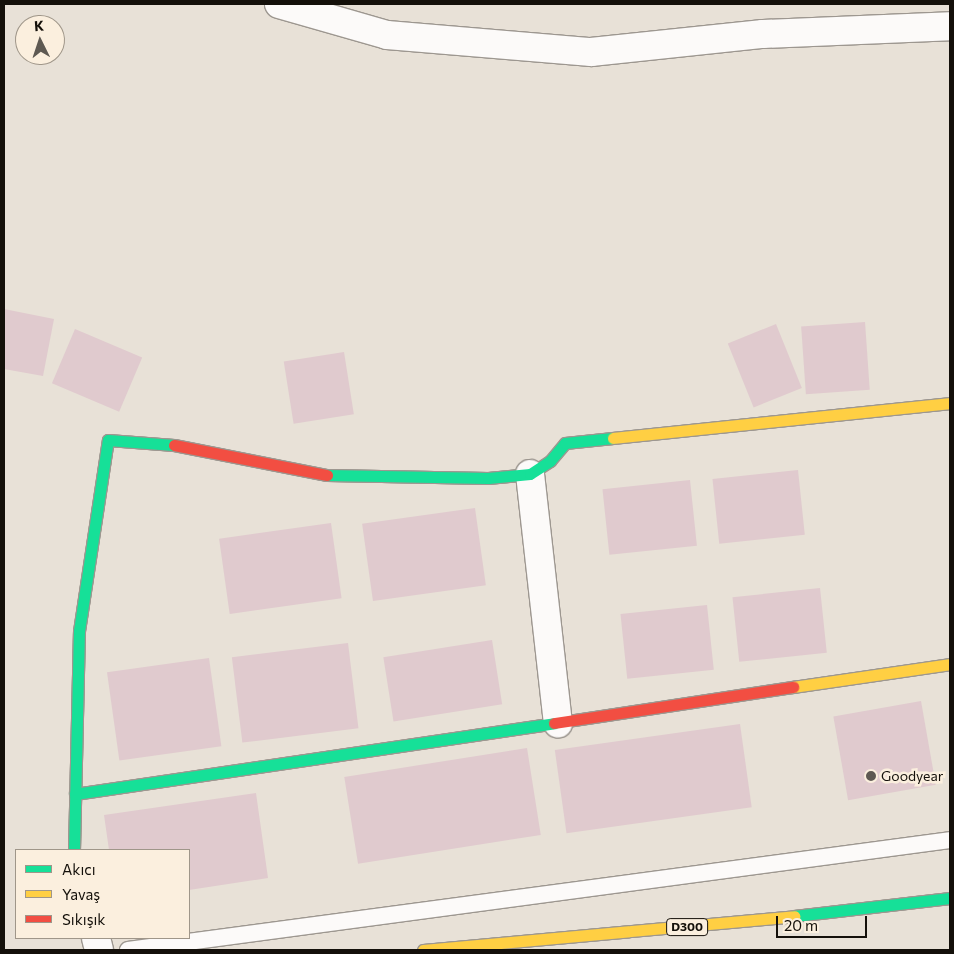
<!DOCTYPE html>
<html>
<head>
<meta charset="utf-8">
<style>
	body { margin:0 }
	#map { position:relative; width:954px; height:954px; overflow:hidden; background:#e8e1d7; font-family:Commissioner,sans-serif }
	div>[style] { position:absolute }
	[style*='--x'] { left:calc(var(--x)*1px); top:calc(var(--y)*1px); width:calc(var(--w)*1px); rotate:calc(var(--a)*1deg) }
	.building>* { inset:0; background:#e0cace; transform-origin:0 0 }
	.roads { filter:drop-shadow(1px 0 #9d9790) drop-shadow(-1px 0 #9d9790) drop-shadow(0 1px #9d9790) drop-shadow(0 -1px #9d9790) }
	.lane>* { height:16px; margin:-8px; padding:0 8px; transform-origin:8px; border-radius:8px; background:#fcfaf9 }
	.street>* { height:28px; margin:-14px; padding:0 14px; transform-origin:14px; border-radius:14px; background:#fcfaf9 }
	.fast>* { height:11px; margin:-5.5px; padding:0 5.5px; transform-origin:5.5px; border-radius:5.5px; background:#16e098 }
	.slow>* { height:11px; margin:-5.5px; padding:0 5.5px; transform-origin:5.5px; border-radius:5.5px; background:#ffcf43 }
	.jam>* { height:11px; margin:-5.5px; padding:0 5.5px; transform-origin:5.5px; border-radius:5.5px; background:#f24e42 }
	.dots>* { width:14px; height:14px; translate:-50% -50%; box-sizing:border-box; border:2px solid #fbefde; border-radius:50% }
	span { translate:-50% -50%; white-space:nowrap; text-align:center; line-height:1.15; -webkit-text-stroke:5px #fbefde; paint-order:stroke }
	.shield-label span { padding:1px 4px; background:#fbefde; border:1px solid; border-radius:4px; -webkit-text-stroke-width:0 }
	.shield-label { font-size:12px; color:#14100a; font-weight:700 }
	.poi-label { font-size:14px; color:#14100a }
	.left { translate:0 -50%; text-align:left }
	.frame { position:absolute; inset:0; border:5px solid #14100a; pointer-events:none }
	.legend { position:absolute; left:15px; top:849px; width:175px; height:90px; box-sizing:border-box; background:#fbefde; border:1px solid #9f9689; margin:0; padding:6px 9px; list-style:none; font-size:15px; color:#14100a }
	.legend li { display:flex; align-items:center; gap:10px; height:25px }
	.legend b { width:25px; border:1px solid #9f9689 }
	.north { position:absolute; left:15px; top:15px; width:50px; height:50px; box-sizing:border-box; background:#fbefde; border:1px solid #9f9689; border-radius:50%; rotate:356deg; font-size:14px; font-weight:700; line-height:20px; text-align:center; color:#14100a }
	.north::after { content:''; display:block; margin:auto; width:18px; height:22px; background:#5e5952; clip-path:polygon(50% 0,100% 100%,50% 72%,0 100%) }
	.scale { position:absolute; left:776px; top:916px; width:91px; height:22px; box-sizing:border-box; border:2px solid #14100a; border-top:0; padding-left:6px; font-size:15px; line-height:18px; white-space:nowrap; color:#14100a; -webkit-text-stroke:4px #fbefde; paint-order:stroke }
</style>
</head>
<body>
<div id="map">
	<div class="building">
		<div style="clip-path:polygon(4px 309px,54px 319px,43px 376px,4px 369px)"></div>
		<div style="left:865px;top:322px;width:68px;height:64px;rotate:86deg"></div>
		<div style="left:776px;top:324px;width:69px;height:52px;rotate:68deg"></div>
		<div style="left:75px;top:329px;width:73px;height:59px;rotate:23deg"></div>
		<div style="left:344px;top:352px;width:63px;height:61px;rotate:81deg"></div>
		<div style="left:798px;top:470px;width:65px;height:86px;rotate:84deg"></div>
		<div style="left:690px;top:480px;width:66px;height:88px;rotate:84deg"></div>
		<div style="left:475px;top:508px;width:78px;height:114px;rotate:82deg"></div>
		<div style="left:331px;top:523px;width:76px;height:113px;rotate:82deg"></div>
		<div style="left:820px;top:588px;width:65px;height:88px;rotate:84deg"></div>
		<div style="left:707px;top:605px;width:65px;height:87px;rotate:84deg"></div>
		<div style="left:492px;top:640px;width:65px;height:110px;rotate:81deg"></div>
		<div style="left:348px;top:643px;width:86px;height:117px;rotate:83deg"></div>
		<div style="left:209px;top:658px;width:89px;height:103px;rotate:82deg"></div>
		<div style="left:921px;top:701px;width:85px;height:89px;rotate:80deg"></div>
		<div style="left:740px;top:724px;width:84px;height:187px;rotate:82deg"></div>
		<div style="left:527px;top:748px;width:88px;height:185px;rotate:81deg"></div>
		<div style="clip-path:polygon(256px 793px,268px 878px,189px 890px,189px 850px,109px 850px,104px 815px)"></div>
	</div>
	<div class="roads">
		<div class="lane">
			<div style="--x:128;--y:950;--w:829;--a:-7.62"></div>
		</div>
		<div class="street">
			<div style="--x:279;--y:4;--w:112;--a:16"></div>
			<div style="--x:387;--y:35;--w:205;--a:4.8"></div>
			<div style="--x:591;--y:52;--w:173;--a:-6"></div>
			<div style="--x:763;--y:34;--w:187;--a:-2.4"></div>
			<div style="--x:530;--y:474;--w:251;--a:83.6"></div>
			<div style="--x:96;--y:938;--w:12;--a:76"></div>
		</div>
		<div class="fast">
			<div style="--x:327;--y:475;--w:161;--a:1.1"></div>
			<div style="--x:488;--y:478;--w:42;--a:-5.4"></div>
			<div style="--x:530;--y:474;--w:24;--a:-33"></div>
			<div style="--x:550;--y:461;--w:23;--a:-50"></div>
			<div style="--x:565;--y:443;--w:48;--a:-5.9"></div>
			<div style="--x:75;--y:794;--w:484;--a:-8.4"></div>
			<div style="--x:74;--y:850;--w:219;--a:-88.7"></div>
			<div style="--x:79;--y:631;--w:193;--a:-81.4"></div>
			<div style="--x:108;--y:440;--w:66;--a:4.3"></div>
			<div style="--x:794;--y:916;--w:157;--a:-6.6"></div>
		</div>
		<div class="slow">
			<div style="--x:613;--y:438;--w:339;--a:-5.9"></div>
			<div style="--x:793;--y:687;--w:159;--a:-8.3"></div>
			<div style="--x:423;--y:950;--w:373;--a:-5.2"></div>
		</div>
		<div class="jam">
			<div style="--x:174;--y:445;--w:156;--a:11.1"></div>
			<div style="--x:554;--y:723;--w:242;--a:-8.6"></div>
		</div>
	</div>
	<div class="dots">
		<div style="left:871px;top:776px;background:#5e5952"></div>
	</div>
	<div class="shield-label">
		<span style="left:687px;top:927px">D300</span>
	</div>
	<div class="poi-label">
		<span class="left" style="left:881px;top:776px">Goodyear</span>
	</div>
	<div class="frame"></div>
	<ul class="legend">
	<li><b style="height:6px;background:#16e098"></b>Akıcı</li>
	<li><b style="height:6px;background:#ffcf43"></b>Yavaş</li>
	<li><b style="height:6px;background:#f24e42"></b>Sıkışık</li>
	</ul>
	<div class="north">K</div>
	<div class="scale">20 m</div>
</div>
</body>
</html>
